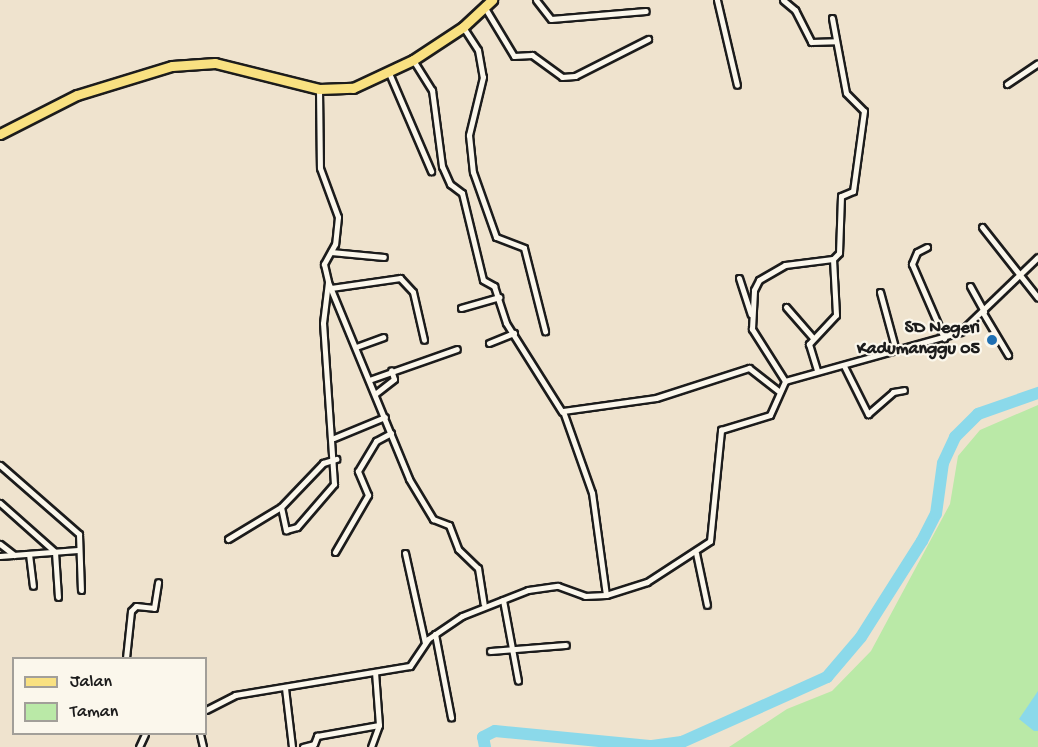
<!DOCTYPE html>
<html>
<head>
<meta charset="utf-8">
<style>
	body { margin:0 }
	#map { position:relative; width:1038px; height:747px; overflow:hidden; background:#efe3ce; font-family:"Gochi Hand",sans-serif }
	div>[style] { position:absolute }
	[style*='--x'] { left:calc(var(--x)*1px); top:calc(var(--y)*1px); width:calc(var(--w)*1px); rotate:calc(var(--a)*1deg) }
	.green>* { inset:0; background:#bae9a7 }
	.water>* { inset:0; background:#8bd9ea }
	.river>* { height:12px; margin:-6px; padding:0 6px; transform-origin:6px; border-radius:6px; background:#8bd9ea }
	.roads { filter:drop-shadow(2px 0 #1c1c1c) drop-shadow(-2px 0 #1c1c1c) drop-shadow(0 2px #1c1c1c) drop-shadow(0 -2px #1c1c1c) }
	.minor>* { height:5px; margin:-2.5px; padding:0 2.5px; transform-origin:2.5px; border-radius:2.5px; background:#fbf7ec }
	.primary>* { height:9px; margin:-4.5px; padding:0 4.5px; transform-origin:4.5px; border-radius:4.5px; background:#f9e181 }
	.dots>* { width:16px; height:16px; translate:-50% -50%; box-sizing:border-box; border:3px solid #fbf7ec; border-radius:50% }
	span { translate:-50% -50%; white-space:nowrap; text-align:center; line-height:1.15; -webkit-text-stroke:4.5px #fbf7ec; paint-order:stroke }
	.poi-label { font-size:18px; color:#1c1c1c; font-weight:700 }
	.right { translate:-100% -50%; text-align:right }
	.legend { position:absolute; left:12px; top:657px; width:195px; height:78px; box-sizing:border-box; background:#fbf7ec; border:2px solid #a29f99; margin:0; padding:8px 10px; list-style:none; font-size:18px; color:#1c1c1c }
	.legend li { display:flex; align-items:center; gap:12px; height:30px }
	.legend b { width:30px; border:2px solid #a29f99 }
</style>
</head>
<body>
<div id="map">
	<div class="green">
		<div style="clip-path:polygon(1038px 405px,1038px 747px,729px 747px,787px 709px,832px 691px,871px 651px,950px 504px,958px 456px,980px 430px)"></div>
	</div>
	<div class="water">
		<div style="clip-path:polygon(1038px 691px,1038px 731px,1034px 731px,1019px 719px)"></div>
	</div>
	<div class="river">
		<div style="--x:485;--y:747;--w:10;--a:-101"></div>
		<div style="--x:483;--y:737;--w:13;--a:-27"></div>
		<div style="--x:495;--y:731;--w:158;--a:5.5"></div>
		<div style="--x:652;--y:746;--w:30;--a:-8"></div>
		<div style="--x:682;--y:742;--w:159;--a:-24.1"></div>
		<div style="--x:827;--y:677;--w:52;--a:-49.6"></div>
		<div style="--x:861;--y:637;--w:114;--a:-57.6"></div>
		<div style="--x:922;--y:541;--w:30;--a:-63"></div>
		<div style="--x:936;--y:514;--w:51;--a:-82.2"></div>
		<div style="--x:943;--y:463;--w:29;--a:-65"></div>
		<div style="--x:955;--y:437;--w:33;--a:-45"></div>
		<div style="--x:978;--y:414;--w:64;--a:-19.3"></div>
	</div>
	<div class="roads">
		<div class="minor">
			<div style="--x:536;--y:0;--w:24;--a:52"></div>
			<div style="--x:551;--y:19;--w:95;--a:-4.8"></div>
			<div style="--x:717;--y:0;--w:87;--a:76.8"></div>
			<div style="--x:783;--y:0;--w:16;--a:40"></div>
			<div style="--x:795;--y:10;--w:36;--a:63"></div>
			<div style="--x:811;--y:42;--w:25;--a:-2"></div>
			<div style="--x:485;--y:8;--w:56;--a:58.9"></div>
			<div style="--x:514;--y:56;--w:18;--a:-3"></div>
			<div style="--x:532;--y:55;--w:37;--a:36"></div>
			<div style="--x:562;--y:77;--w:13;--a:-4"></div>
			<div style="--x:575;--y:76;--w:82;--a:-26.9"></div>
			<div style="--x:832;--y:18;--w:76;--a:79.4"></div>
			<div style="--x:846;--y:93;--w:25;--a:45"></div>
			<div style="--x:864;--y:111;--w:81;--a:97.8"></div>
			<div style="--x:853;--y:191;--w:13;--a:157"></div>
			<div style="--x:841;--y:196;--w:57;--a:92"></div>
			<div style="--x:839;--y:253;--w:8;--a:135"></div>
			<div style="--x:463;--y:27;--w:27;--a:57"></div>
			<div style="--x:478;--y:50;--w:27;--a:80"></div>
			<div style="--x:483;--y:77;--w:60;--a:103.6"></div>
			<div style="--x:469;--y:135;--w:37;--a:84"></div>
			<div style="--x:473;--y:172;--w:69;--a:70.5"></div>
			<div style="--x:496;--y:237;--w:30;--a:21"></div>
			<div style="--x:524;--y:248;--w:86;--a:75.8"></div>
			<div style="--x:413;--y:60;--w:36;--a:58"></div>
			<div style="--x:432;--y:90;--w:77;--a:82.5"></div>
			<div style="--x:442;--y:166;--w:20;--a:66"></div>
			<div style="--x:450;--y:184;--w:15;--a:37"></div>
			<div style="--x:462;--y:193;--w:89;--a:76.4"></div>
			<div style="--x:483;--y:280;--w:13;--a:29"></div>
			<div style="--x:494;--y:286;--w:39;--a:72"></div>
			<div style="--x:506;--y:323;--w:105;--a:57.8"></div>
			<div style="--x:389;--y:73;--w:107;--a:66.8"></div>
			<div style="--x:1007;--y:84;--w:37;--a:-34"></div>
			<div style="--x:319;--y:89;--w:79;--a:89.3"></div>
			<div style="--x:320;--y:168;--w:52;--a:69.8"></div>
			<div style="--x:338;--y:217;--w:27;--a:96"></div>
			<div style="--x:335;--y:244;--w:23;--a:119"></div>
			<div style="--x:324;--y:264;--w:18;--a:77"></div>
			<div style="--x:328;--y:282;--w:213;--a:67.6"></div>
			<div style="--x:409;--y:479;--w:47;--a:59"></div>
			<div style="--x:433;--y:519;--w:17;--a:21"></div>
			<div style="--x:449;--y:525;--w:26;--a:69"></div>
			<div style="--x:458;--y:549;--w:28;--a:44"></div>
			<div style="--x:478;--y:568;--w:36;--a:81"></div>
			<div style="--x:982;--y:227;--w:90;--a:51.7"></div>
			<div style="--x:927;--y:247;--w:11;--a:153"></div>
			<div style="--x:917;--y:252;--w:13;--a:113"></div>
			<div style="--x:912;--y:264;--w:81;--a:66.6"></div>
			<div style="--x:331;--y:252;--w:53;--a:5.4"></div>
			<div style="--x:739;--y:278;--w:38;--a:72"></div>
			<div style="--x:970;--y:286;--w:29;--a:61"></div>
			<div style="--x:331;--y:288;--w:70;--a:-8.2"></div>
			<div style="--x:400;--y:278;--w:19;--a:47"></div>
			<div style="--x:413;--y:292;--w:49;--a:77.1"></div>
			<div style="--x:880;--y:292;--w:61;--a:74.8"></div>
			<div style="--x:786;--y:307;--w:41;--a:48.9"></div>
			<div style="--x:461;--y:308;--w:40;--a:-16"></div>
			<div style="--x:983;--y:313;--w:49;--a:59.2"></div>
			<div style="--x:489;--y:343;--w:27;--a:-22"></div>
			<div style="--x:356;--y:347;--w:29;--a:-20"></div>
			<div style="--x:844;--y:366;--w:54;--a:63.4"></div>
			<div style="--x:868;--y:414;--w:33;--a:-41"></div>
			<div style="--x:893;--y:392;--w:11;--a:-10"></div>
			<div style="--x:369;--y:380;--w:93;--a:-19.4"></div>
			<div style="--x:785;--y:381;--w:62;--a:-122.4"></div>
			<div style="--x:752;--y:329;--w:39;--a:-87"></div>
			<div style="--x:754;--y:290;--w:11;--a:-63"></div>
			<div style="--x:759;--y:280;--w:30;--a:-30"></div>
			<div style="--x:785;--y:265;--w:48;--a:-7.1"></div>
			<div style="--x:833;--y:259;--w:56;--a:86.9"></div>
			<div style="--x:836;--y:315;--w:40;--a:133"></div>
			<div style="--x:809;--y:344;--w:28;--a:73"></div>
			<div style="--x:375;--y:394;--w:24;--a:-38"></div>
			<div style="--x:394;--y:379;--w:9;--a:-108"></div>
			<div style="--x:334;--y:438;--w:55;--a:-22.4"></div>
			<div style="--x:0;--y:465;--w:105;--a:41.1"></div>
			<div style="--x:79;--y:534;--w:56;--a:88"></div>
			<div style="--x:0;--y:503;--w:74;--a:41.7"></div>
			<div style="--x:55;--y:552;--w:45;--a:86.2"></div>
			<div style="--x:281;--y:507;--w:61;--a:-46.3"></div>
			<div style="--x:323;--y:463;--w:14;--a:-17"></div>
			<div style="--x:228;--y:539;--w:62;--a:-31.1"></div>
			<div style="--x:281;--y:507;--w:24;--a:78"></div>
			<div style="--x:286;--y:530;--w:11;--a:-15"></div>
			<div style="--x:297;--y:527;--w:57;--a:-49.3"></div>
			<div style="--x:334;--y:484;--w:161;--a:-93.9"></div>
			<div style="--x:323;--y:323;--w:41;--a:-83"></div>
			<div style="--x:0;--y:544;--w:18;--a:38"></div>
			<div style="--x:335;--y:552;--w:66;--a:-59.9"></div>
			<div style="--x:368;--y:495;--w:26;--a:-113"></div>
			<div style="--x:358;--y:471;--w:35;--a:-59"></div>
			<div style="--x:376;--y:441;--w:17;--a:-28"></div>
			<div style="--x:405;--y:553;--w:92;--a:77.5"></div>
			<div style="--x:696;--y:553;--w:53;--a:78.1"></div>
			<div style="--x:29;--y:554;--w:32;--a:83"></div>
			<div style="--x:0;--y:556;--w:78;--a:-4.4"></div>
			<div style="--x:606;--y:595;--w:103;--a:-97.8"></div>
			<div style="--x:592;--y:493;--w:87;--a:-109.5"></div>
			<div style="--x:563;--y:411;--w:94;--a:-8"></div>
			<div style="--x:656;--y:398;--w:98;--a:-17.9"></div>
			<div style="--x:749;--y:368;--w:37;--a:38"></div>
			<div style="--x:503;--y:600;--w:82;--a:79.5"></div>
			<div style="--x:435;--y:634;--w:85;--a:79.1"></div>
			<div style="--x:490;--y:651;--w:76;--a:-4.5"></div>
			<div style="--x:126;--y:658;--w:47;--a:-83.9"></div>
			<div style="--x:131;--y:611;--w:7;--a:-45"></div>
			<div style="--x:136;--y:606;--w:18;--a:6"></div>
			<div style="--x:154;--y:608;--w:26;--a:-81"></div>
			<div style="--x:285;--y:688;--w:59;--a:83.2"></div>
			<div style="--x:206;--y:710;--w:33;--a:-27"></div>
			<div style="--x:235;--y:695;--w:177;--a:-9.4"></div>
			<div style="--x:410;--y:666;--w:32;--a:-56"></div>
			<div style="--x:428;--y:639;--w:41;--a:-34.1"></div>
			<div style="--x:462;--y:616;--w:71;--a:-21.5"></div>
			<div style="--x:528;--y:590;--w:30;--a:-8"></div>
			<div style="--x:558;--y:586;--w:29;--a:20"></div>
			<div style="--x:585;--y:596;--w:21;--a:-3"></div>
			<div style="--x:606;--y:595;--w:43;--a:-17.6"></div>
			<div style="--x:647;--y:582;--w:75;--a:-33.1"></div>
			<div style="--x:710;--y:541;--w:112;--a:-84.3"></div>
			<div style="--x:721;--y:430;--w:51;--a:-17"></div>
			<div style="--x:770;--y:415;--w:37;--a:-66"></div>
			<div style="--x:785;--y:381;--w:182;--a:-15.6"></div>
			<div style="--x:960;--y:332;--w:108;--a:-43.9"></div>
			<div style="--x:200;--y:734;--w:13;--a:77"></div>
			<div style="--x:139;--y:747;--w:14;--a:-65"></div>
			<div style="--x:303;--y:747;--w:11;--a:-15"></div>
			<div style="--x:314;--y:744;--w:9;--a:-69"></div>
			<div style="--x:317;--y:736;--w:63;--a:-10.1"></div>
			<div style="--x:371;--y:747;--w:23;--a:-70"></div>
			<div style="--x:379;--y:725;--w:53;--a:-94.3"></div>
		</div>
		<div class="primary">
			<div style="--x:0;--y:134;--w:86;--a:-26.9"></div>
			<div style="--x:77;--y:95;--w:99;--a:-17"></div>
			<div style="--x:172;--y:66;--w:43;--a:-4"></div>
			<div style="--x:215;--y:63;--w:107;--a:14"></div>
			<div style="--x:319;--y:89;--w:34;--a:-2"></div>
			<div style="--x:353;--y:88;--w:66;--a:-25"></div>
			<div style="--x:413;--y:60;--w:60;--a:-33.4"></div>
			<div style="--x:463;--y:27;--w:40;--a:-43"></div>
		</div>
	</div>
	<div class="dots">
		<div style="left:992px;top:340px;background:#1f6fb2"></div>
	</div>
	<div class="poi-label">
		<span class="right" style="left:980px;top:340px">SD Negeri<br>Kadumanggu 05</span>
	</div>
	<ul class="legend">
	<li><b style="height:8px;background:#f9e181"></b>Jalan</li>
	<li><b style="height:16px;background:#bae9a7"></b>Taman</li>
	</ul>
</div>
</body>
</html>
